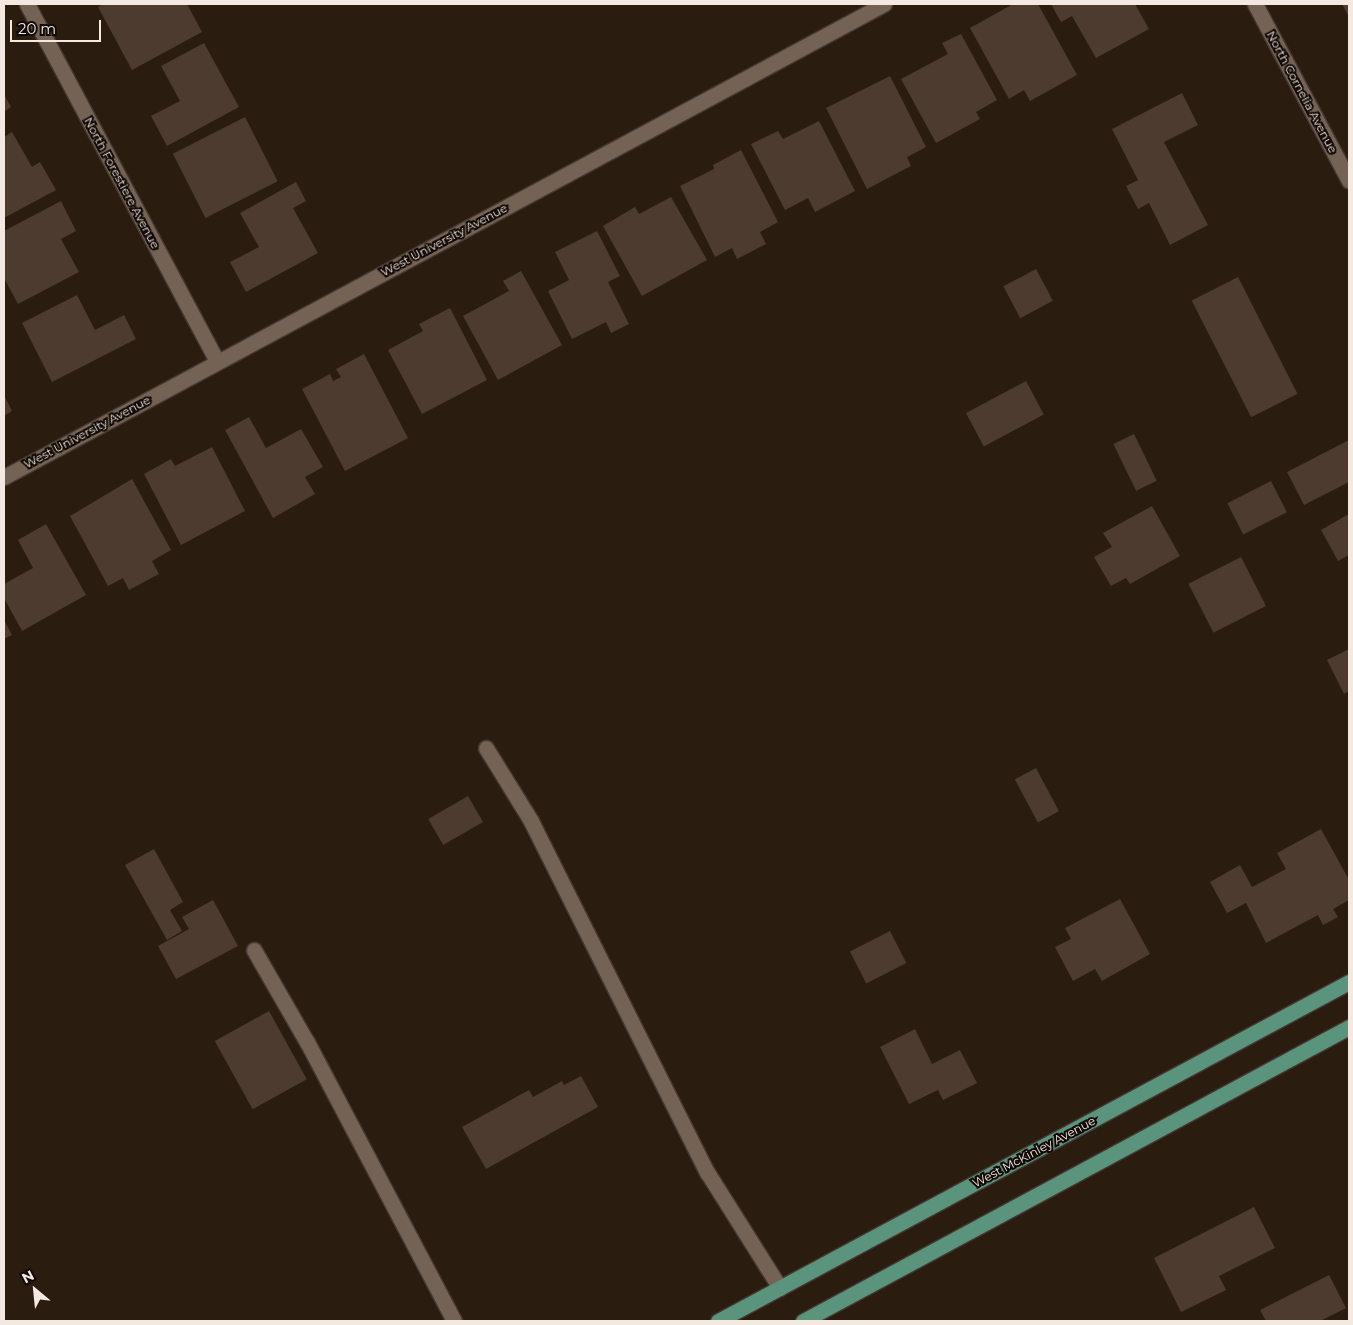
<!DOCTYPE html>
<html>
<head>
<meta charset="utf-8">
<style>
	body { margin:0 }
	#map { position:relative; width:1353px; height:1325px; overflow:hidden; background:#2b1c10; font-family:Montserrat,sans-serif }
	div>[style] { position:absolute }
	[style*='--x'] { left:calc(var(--x)*1px); top:calc(var(--y)*1px); width:calc(var(--w)*1px); rotate:calc(var(--a)*1deg) }
	.building>* { inset:0; background:#4c3b2e; transform-origin:0 0 }
	.roads { filter:drop-shadow(1px 0 #443832) drop-shadow(-1px 0 #443832) drop-shadow(0 1px #443832) drop-shadow(0 -1px #443832) }
	.minor>* { height:15px; margin:-7.5px; padding:0 7.5px; transform-origin:7.5px; border-radius:7.5px; background:#746254 }
	.major>* { height:15px; margin:-7.5px; padding:0 7.5px; transform-origin:7.5px; border-radius:7.5px; background:#5a947d }
	span { translate:-50% -50%; white-space:nowrap; text-align:center; line-height:1.15; -webkit-text-stroke:4px #0f0804; paint-order:stroke }
	.street-label { font-size:12px; color:#f4e9e1 }
	.frame { position:absolute; inset:0; border:5px solid #f4e9e1; pointer-events:none }
	.north { position:absolute; left:10px; top:1265px; width:50px; height:50px; -webkit-text-stroke:4px #0f0804; paint-order:stroke; rotate:332deg; font-size:14px; font-weight:700; line-height:20px; text-align:center; color:#f4e9e1 }
	.north::after { content:''; display:block; margin:auto; width:18px; height:22px; background:#f4e9e1; clip-path:polygon(50% 0,100% 100%,50% 72%,0 100%) }
	.scale { position:absolute; left:10px; top:20px; width:91px; height:22px; box-sizing:border-box; border:2px solid #f4e9e1; border-top:0; padding-left:6px; font-size:15px; line-height:18px; white-space:nowrap; color:#f4e9e1; -webkit-text-stroke:4px #0f0804; paint-order:stroke }
</style>
</head>
<body>
<div id="map">
	<div class="building">
		<div style="clip-path:polygon(103px 4px,187px 4px,202px 32px,132px 70px,98px 7px)"></div>
		<div style="clip-path:polygon(1013px 4px,1038px 4px,1077px 75px,1030px 101px,1024px 90px,1009px 99px,970px 28px)"></div>
		<div style="clip-path:polygon(1051px 4px,1135px 4px,1149px 29px,1096px 58px,1072px 16px,1061px 22px)"></div>
		<div style="clip-path:polygon(1342px 4px,1349px 4px,1349px 17px)"></div>
		<div style="clip-path:polygon(961px 34px,997px 100px,976px 112px,980px 119px,936px 143px,901px 79px,948px 54px,942px 43px)"></div>
		<div style="clip-path:polygon(204px 43px,239px 107px,167px 146px,151px 116px,180px 101px,161px 66px)"></div>
		<div style="clip-path:polygon(890px 76px,926px 147px,907px 157px,911px 166px,867px 189px,826px 108px)"></div>
		<div style="clip-path:polygon(1182px 93px,1198px 125px,1164px 142px,1208px 225px,1170px 245px,1149px 203px,1138px 209px,1126px 186px,1138px 180px,1112px 129px)"></div>
		<div style="clip-path:polygon(4px 94px,11px 107px,4px 112px)"></div>
		<div style="left:245px;top:117px;width:72px;height:81px;rotate:63deg"></div>
		<div style="clip-path:polygon(819px 121px,855px 191px,815px 212px,808px 198px,785px 210px,751px 144px,778px 131px,783px 139px)"></div>
		<div style="clip-path:polygon(12px 132px,32px 167px,40px 162px,56px 190px,4px 218px,4px 137px)"></div>
		<div style="clip-path:polygon(741px 150px,778px 222px,760px 232px,766px 244px,737px 259px,732px 248px,715px 257px,680px 186px,714px 169px,713px 165px)"></div>
		<div style="clip-path:polygon(296px 182px,306px 201px,293px 208px,318px 253px,246px 292px,230px 262px,259px 247px,240px 213px)"></div>
		<div style="clip-path:polygon(671px 197px,707px 260px,642px 296px,603px 226px,635px 207px,639px 214px)"></div>
		<div style="clip-path:polygon(61px 201px,76px 231px,61px 239px,79px 272px,18px 304px,4px 278px,4px 231px)"></div>
		<div style="clip-path:polygon(597px 231px,620px 276px,608px 282px,629px 324px,611px 333px,606px 322px,572px 339px,548px 291px,569px 280px,555px 252px)"></div>
		<div style="left:1036px;top:269px;width:36px;height:37px;rotate:62deg"></div>
		<div style="clip-path:polygon(521px 271px,562px 345px,498px 380px,463px 316px,509px 291px,503px 281px)"></div>
		<div style="left:1238px;top:277px;width:131px;height:52px;rotate:63deg"></div>
		<div style="clip-path:polygon(77px 295px,95px 330px,124px 315px,136px 339px,52px 382px,22px 323px)"></div>
		<div style="clip-path:polygon(450px 308px,487px 380px,422px 414px,388px 350px,423px 331px,419px 324px)"></div>
		<div style="clip-path:polygon(364px 354px,408px 438px,345px 471px,302px 389px,330px 374px,333px 381px,341px 377px,336px 369px)"></div>
		<div style="left:1026px;top:381px;width:38px;height:68px;rotate:62deg"></div>
		<div style="clip-path:polygon(4px 395px,12px 411px,4px 416px)"></div>
		<div style="clip-path:polygon(249px 417px,266px 448px,301px 429px,323px 467px,305px 477px,315px 494px,273px 518px,225px 430px)"></div>
		<div style="left:1134px;top:434px;width:52px;height:23px;rotate:64deg"></div>
		<div style="clip-path:polygon(1349px 440px,1349px 482px,1304px 505px,1287px 472px)"></div>
		<div style="clip-path:polygon(212px 447px,245px 511px,181px 545px,144px 474px,171px 459px,175px 466px)"></div>
		<div style="clip-path:polygon(132px 479px,171px 550px,152px 561px,159px 574px,129px 590px,123px 578px,108px 586px,70px 516px)"></div>
		<div style="left:1271px;top:481px;width:35px;height:49px;rotate:63deg"></div>
		<div style="clip-path:polygon(1152px 506px,1180px 556px,1130px 584px,1126px 578px,1111px 586px,1094px 557px,1112px 547px,1103px 533px)"></div>
		<div style="clip-path:polygon(1349px 514px,1349px 555px,1338px 561px,1321px 530px)"></div>
		<div style="clip-path:polygon(46px 524px,86px 595px,22px 631px,4px 598px,4px 584px,33px 568px,18px 540px)"></div>
		<div style="left:1241px;top:557px;width:55px;height:59px;rotate:63deg"></div>
		<div style="clip-path:polygon(4px 620px,12px 635px,4px 639px)"></div>
		<div style="clip-path:polygon(1349px 649px,1349px 691px,1344px 694px,1327px 660px)"></div>
		<div style="left:1036px;top:768px;width:49px;height:24px;rotate:62deg"></div>
		<div style="left:468px;top:796px;width:30px;height:46px;rotate:60deg"></div>
		<div style="clip-path:polygon(1321px 829px,1349px 880px,1349px 900px,1333px 909px,1338px 917px,1323px 925px,1318px 915px,1266px 943px,1246px 903px,1227px 913px,1210px 882px,1240px 865px,1252px 887px,1286px 869px,1277px 853px)"></div>
		<div style="clip-path:polygon(154px 849px,183px 902px,170px 910px,182px 931px,167px 940px,125px 865px)"></div>
		<div style="clip-path:polygon(1120px 899px,1150px 954px,1102px 981px,1095px 969px,1073px 981px,1055px 947px,1071px 939px,1065px 928px)"></div>
		<div style="clip-path:polygon(213px 900px,238px 946px,176px 979px,158px 946px,189px 929px,182px 917px)"></div>
		<div style="left:890px;top:931px;width:36px;height:45px;rotate:63deg"></div>
		<div style="left:269px;top:1011px;width:78px;height:62px;rotate:61deg"></div>
		<div style="clip-path:polygon(915px 1029px,932px 1064px,960px 1050px,977px 1083px,943px 1100px,938px 1090px,909px 1104px,880px 1047px)"></div>
		<div style="clip-path:polygon(581px 1076px,598px 1107px,486px 1169px,462px 1127px,529px 1090px,533px 1097px,562px 1081px,564px 1085px)"></div>
		<div style="clip-path:polygon(1254px 1207px,1275px 1248px,1219px 1276px,1226px 1290px,1181px 1312px,1154px 1258px)"></div>
		<div style="clip-path:polygon(1329px 1275px,1346px 1308px,1320px 1321px,1266px 1321px,1260px 1310px)"></div>
	</div>
	<div class="roads">
		<div class="minor">
			<div style="--x:27;--y:4;--w:405;--a:62"></div>
			<div style="--x:1255;--y:4;--w:200;--a:62"></div>
			<div style="--x:4;--y:477;--w:999;--a:-28.26"></div>
			<div style="--x:486;--y:748;--w:86;--a:58.3"></div>
			<div style="--x:531;--y:821;--w:393;--a:63.4"></div>
			<div style="--x:707;--y:1172;--w:137;--a:57.8"></div>
			<div style="--x:254;--y:950;--w:106;--a:60.1"></div>
			<div style="--x:307;--y:1042;--w:315;--a:62.2"></div>
		</div>
		<div class="major">
			<div style="--x:718;--y:1321;--w:716;--a:-28.25"></div>
			<div style="--x:803;--y:1321;--w:620;--a:-28.3"></div>
		</div>
	</div>
	<div class="street-label">
		<span style="left:1302px;top:92px;rotate:62deg">North Cornelia Avenue</span>
		<span style="left:122px;top:183px;rotate:62deg">North Forestiere Avenue</span>
		<span style="left:444px;top:240px;rotate:-28deg">West University Avenue</span>
		<span style="left:87px;top:432px;rotate:-28deg">West University Avenue</span>
		<span style="left:1034px;top:1152px;rotate:-28deg">West McKinley Avenue</span>
	</div>
	<div class="frame"></div>
	<div class="north">N</div>
	<div class="scale">20 m</div>
</div>
</body>
</html>
